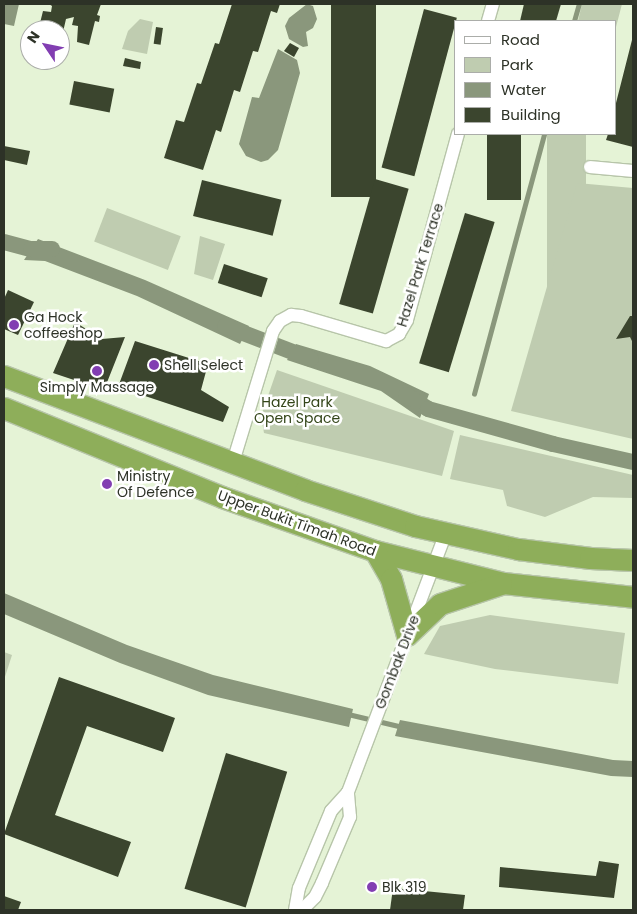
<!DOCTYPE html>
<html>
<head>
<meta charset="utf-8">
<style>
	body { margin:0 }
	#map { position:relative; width:637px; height:914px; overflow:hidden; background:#e5f3d6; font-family:Poppins,sans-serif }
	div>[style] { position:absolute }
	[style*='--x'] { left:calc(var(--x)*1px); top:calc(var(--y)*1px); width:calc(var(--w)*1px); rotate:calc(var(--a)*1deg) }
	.green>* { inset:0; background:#bfccb0; transform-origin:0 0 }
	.water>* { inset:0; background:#8a977c }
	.stream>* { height:4.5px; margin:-2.25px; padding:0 2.25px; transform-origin:2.25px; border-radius:2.25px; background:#8a977c }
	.canal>* { height:16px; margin:-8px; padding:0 8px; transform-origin:8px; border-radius:8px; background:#8a977c }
	.building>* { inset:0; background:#3b452e; transform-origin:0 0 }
	.roads { filter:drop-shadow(1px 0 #b7c5a9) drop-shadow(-1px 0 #b7c5a9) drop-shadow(0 1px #b7c5a9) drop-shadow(0 -1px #b7c5a9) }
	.minor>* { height:12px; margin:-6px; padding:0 6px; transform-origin:6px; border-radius:6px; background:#fff }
	.trunk>* { height:21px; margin:-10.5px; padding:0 10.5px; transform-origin:10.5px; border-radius:10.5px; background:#8eae5a }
	.dots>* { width:14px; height:14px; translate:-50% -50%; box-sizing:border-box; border:2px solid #fff; border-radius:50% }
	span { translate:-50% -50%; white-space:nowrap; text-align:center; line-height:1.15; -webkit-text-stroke:5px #fff; paint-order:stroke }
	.street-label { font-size:14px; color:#2d3227 }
	.poi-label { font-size:14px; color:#2d3227 }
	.left { translate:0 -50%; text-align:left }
	.park-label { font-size:14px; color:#334519 }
	.frame { position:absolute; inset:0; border:5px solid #2d3227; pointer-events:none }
	.legend { position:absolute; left:454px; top:20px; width:162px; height:115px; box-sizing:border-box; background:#fff; border:1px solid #abada9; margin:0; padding:6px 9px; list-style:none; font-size:15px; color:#2d3227 }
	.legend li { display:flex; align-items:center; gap:10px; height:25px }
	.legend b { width:25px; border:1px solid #abada9 }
	.north { position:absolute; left:20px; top:20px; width:50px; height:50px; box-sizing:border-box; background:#fff; border:1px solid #abada9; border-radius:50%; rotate:304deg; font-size:14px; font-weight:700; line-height:20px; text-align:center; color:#2d3227 }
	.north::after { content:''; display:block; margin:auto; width:18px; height:22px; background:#823eb2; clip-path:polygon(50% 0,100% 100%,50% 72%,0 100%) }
</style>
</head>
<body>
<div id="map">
	<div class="green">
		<div style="clip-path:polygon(582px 4px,622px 4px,616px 27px,616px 21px,578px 21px)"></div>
		<div style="clip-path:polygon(140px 19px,153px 22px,147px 54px,122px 49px,128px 31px)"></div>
		<div style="left:547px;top:134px;width:39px;height:273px"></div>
		<div style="clip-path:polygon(577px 183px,633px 188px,633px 439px,511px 411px)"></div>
		<div style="left:107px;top:208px;width:79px;height:36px;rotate:21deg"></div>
		<div style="clip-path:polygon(200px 236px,225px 244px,213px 280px,194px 274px)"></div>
		<div style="clip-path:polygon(277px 370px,454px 431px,442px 476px,264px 433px,261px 416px)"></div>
		<div style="clip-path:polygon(460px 435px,633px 475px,633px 498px,593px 497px,545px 517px,507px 506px,503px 490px,450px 479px)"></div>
		<div style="clip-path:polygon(490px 615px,625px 633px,618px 684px,495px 669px,424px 654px,440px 626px)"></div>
		<div style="clip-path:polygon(4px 652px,12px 655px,4px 680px)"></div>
	</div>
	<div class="water">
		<div style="clip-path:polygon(4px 4px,19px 4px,14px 26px,4px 24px)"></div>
		<div style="clip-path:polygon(307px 4px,313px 6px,317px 19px,313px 28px,306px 32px,308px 46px,303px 47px,289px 39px,285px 26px,289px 18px)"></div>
		<div style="clip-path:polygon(278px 49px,297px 60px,300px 73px,278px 150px,268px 160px,261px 162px,246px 156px,239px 144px,252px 97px,259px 98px)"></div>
		<div style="clip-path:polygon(38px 239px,145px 280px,249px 326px,240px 344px,137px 296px,45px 261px,24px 260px)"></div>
		<div style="clip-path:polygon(296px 344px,370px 366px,429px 394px,420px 418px,381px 391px,287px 360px)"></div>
		<div style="clip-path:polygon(4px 593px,127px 645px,213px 675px,353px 709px,349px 727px,208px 695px,120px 663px,4px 614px)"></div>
		<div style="clip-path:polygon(400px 720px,613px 760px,633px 761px,633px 777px,611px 776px,395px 736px)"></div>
	</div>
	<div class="stream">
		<div style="--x:574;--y:21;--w:18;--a:-74"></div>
		<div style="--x:474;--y:394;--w:269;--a:-74.9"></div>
		<div style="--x:348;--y:714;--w:57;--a:13.3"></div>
	</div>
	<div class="canal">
		<div style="--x:4;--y:242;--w:28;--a:15"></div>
		<div style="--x:31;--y:249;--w:21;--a:0"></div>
		<div style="--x:225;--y:326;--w:92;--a:21"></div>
		<div style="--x:406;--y:395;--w:26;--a:32"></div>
		<div style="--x:428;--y:409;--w:130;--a:15.6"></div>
		<div style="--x:553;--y:444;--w:82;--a:12.7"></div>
	</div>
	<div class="building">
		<div style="clip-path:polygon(49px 4px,101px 4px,97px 15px,100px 16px,99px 22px,95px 21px,89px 45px,77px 42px,78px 26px,72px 25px,74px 17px,66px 19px,63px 32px,43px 30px,44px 24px,40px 23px,43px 11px,51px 12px,52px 6px)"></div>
		<div style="clip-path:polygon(232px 4px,280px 4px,277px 13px,271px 11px,258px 52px,253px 51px,240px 92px,234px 90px,221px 132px,216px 130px,203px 170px,164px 158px,176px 120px,184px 122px,197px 83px,201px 84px,215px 43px,219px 44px)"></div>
		<div style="left:331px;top:4px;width:45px;height:193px"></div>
		<div style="clip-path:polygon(524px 4px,561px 4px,556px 21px,520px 21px)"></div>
		<div style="left:424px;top:9px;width:34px;height:164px;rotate:15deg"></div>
		<div style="left:156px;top:27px;width:7px;height:17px;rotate:8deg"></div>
		<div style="clip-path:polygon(633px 36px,633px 147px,606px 140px,608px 134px,616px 134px,616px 103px)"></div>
		<div style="clip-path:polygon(290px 43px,299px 48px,294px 57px,284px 51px)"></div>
		<div style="clip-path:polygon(125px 58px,141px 62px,140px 69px,123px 66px)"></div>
		<div style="left:74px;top:81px;width:41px;height:24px;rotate:11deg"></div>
		<div style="left:487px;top:134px;width:34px;height:66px"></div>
		<div style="clip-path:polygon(4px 146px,30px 151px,27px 165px,4px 160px)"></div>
		<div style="left:375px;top:179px;width:35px;height:130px;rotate:16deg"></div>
		<div style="left:202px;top:180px;width:82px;height:37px;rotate:14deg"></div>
		<div style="left:465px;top:213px;width:31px;height:157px;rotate:17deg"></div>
		<div style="left:224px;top:264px;width:46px;height:20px;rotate:18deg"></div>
		<div style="clip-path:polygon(8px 290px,34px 302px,18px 335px,4px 329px,4px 299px)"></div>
		<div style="clip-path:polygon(630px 316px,633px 316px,633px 343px,630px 337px,616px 339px)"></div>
		<div style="clip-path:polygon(75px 322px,102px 339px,125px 337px,104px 390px,53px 373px)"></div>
		<div style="clip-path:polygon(135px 341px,208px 364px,201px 390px,229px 407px,223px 422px,118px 387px)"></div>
		<div style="clip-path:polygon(59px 677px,175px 718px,163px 752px,87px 726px,55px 815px,131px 842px,118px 877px,4px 834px)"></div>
		<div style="left:226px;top:753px;width:64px;height:142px;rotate:17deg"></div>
		<div style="clip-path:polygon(599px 861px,619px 864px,614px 898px,499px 887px,500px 867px,596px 876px)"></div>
		<div style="clip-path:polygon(393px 888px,465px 895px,463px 910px,390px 910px)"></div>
		<div style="clip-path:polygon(4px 896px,21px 902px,18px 910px,4px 910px)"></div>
	</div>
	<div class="roads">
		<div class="minor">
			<div style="--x:488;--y:21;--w:18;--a:-74"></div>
			<div style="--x:590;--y:167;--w:43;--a:5.3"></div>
			<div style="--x:233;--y:462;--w:137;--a:-73"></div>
			<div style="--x:273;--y:331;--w:12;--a:-55"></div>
			<div style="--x:280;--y:321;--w:13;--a:-29"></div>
			<div style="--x:291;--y:315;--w:10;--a:6"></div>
			<div style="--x:301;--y:316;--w:89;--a:16.4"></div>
			<div style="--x:386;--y:341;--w:15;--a:-28"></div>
			<div style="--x:399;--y:334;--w:16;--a:-60"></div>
			<div style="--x:407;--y:320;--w:193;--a:-74.7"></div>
			<div style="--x:295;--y:910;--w:22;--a:-80"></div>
			<div style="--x:299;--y:888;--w:83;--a:-67.4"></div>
			<div style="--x:331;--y:811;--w:25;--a:-48"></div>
			<div style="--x:348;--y:792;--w:277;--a:-69.3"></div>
			<div style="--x:302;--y:910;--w:18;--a:-45"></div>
			<div style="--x:315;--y:897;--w:16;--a:-63"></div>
			<div style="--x:322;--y:883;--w:72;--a:-67"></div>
			<div style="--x:350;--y:817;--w:25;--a:-95"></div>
		</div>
		<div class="trunk">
			<div style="--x:4;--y:376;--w:322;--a:20.7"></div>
			<div style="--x:305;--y:490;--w:116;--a:18.1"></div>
			<div style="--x:415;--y:526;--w:106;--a:12.6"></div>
			<div style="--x:518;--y:549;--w:73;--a:7.1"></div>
			<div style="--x:590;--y:558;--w:43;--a:2.7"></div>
			<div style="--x:4;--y:408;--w:235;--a:22.2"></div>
			<div style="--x:222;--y:497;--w:162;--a:19.4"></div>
			<div style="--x:375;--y:551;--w:132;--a:14"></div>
			<div style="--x:503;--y:583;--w:131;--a:6.1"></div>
			<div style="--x:375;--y:551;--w:32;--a:60"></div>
			<div style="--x:391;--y:579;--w:58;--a:74.1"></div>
			<div style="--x:407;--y:635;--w:45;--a:-43.2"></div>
			<div style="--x:440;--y:604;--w:64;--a:-18.2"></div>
		</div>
	</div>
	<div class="dots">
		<div style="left:14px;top:325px;background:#823eb2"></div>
		<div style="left:154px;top:365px;background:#823eb2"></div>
		<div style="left:97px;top:371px;background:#823eb2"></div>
		<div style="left:107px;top:484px;background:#823eb2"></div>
		<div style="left:372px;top:887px;background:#823eb2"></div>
	</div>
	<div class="street-label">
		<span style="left:420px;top:265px;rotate:-73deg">Hazel Park Terrace</span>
		<span style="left:297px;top:523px;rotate:20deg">Upper Bukit Timah Road</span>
		<span style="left:397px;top:662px;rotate:-69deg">Gombak Drive</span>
	</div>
	<div class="poi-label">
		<span class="left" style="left:24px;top:325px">Ga Hock<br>coffeeshop</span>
		<span class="left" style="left:164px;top:365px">Shell Select</span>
		<span style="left:97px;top:387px">Simply Massage</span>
		<span class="left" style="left:117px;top:484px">Ministry<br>Of Defence</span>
		<span class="left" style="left:382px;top:887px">Blk 319</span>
	</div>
	<div class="park-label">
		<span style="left:297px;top:410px">Hazel Park<br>Open Space</span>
	</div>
	<div class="frame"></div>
	<ul class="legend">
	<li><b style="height:6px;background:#fff"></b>Road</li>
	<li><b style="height:14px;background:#bfccb0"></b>Park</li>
	<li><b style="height:14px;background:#8a977c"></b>Water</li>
	<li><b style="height:14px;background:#3b452e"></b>Building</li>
	</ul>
	<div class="north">N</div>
</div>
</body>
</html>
